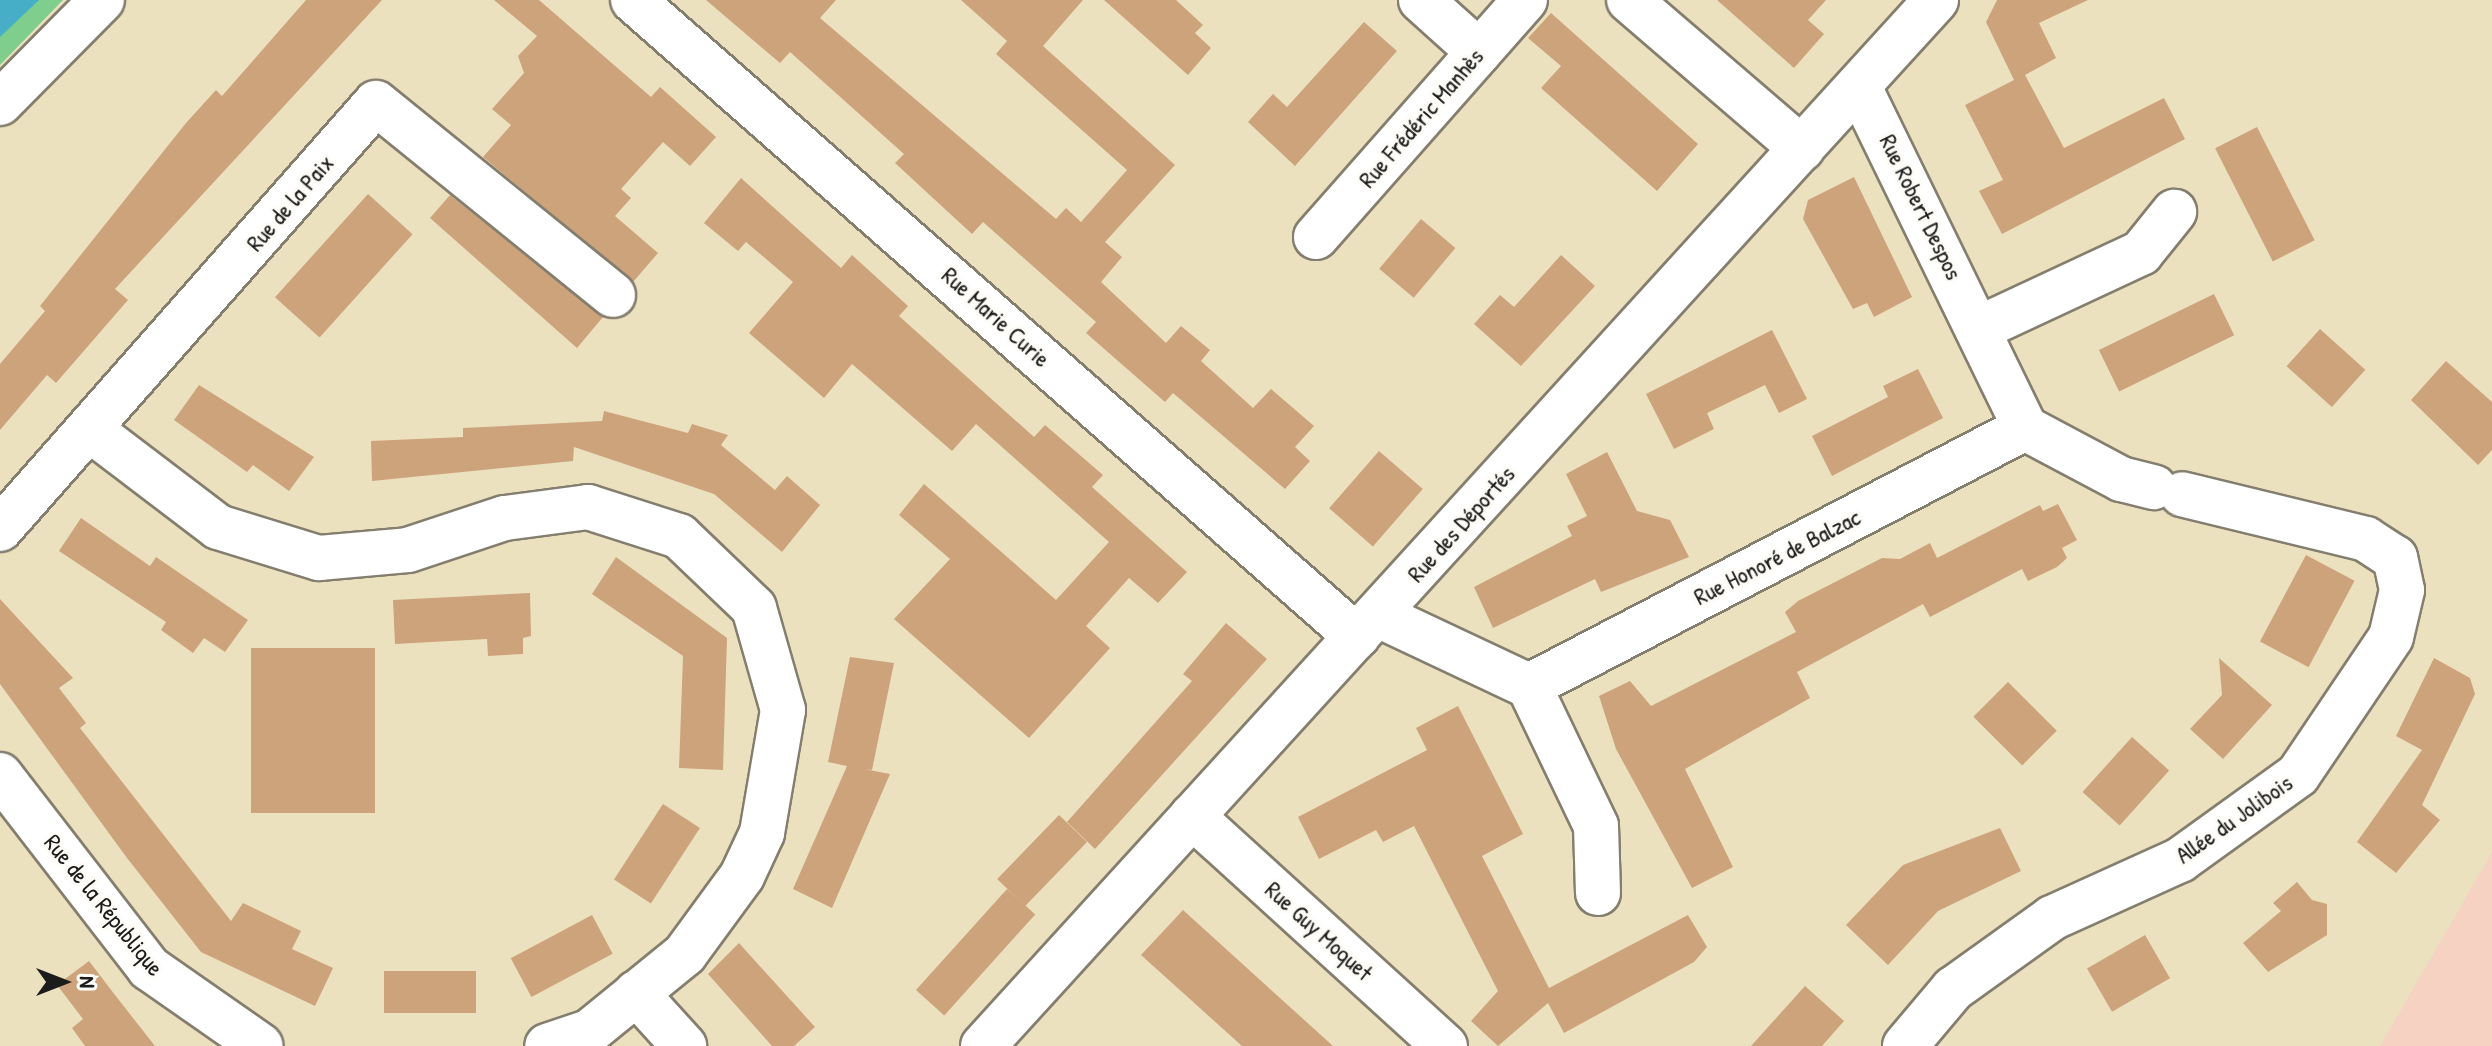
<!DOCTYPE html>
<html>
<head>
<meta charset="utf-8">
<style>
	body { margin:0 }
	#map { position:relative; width:2492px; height:1046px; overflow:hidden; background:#ece1bf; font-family:"Patrick Hand",sans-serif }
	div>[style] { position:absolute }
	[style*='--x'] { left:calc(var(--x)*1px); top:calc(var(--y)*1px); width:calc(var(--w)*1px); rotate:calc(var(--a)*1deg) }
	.built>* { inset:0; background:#f5d2c2 }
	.green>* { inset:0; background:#7fce8e }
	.water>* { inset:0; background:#46aec6 }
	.building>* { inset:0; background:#cda37c; transform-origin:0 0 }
	.roads { filter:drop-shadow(2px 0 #847e6e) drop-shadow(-2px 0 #847e6e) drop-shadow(0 2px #847e6e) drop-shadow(0 -2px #847e6e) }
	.minor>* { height:44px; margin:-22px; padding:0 22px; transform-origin:22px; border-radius:22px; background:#fff }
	span { translate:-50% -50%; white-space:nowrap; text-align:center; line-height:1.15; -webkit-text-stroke:7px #fdfcf7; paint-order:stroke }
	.street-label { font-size:24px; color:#1c1c1c }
	.north { position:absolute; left:24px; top:942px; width:80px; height:80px; -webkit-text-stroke:6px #fdfcf7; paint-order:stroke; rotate:90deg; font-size:22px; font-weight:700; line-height:32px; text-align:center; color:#1c1c1c }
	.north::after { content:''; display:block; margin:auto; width:28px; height:36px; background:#1c1c1c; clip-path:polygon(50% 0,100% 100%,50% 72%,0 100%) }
</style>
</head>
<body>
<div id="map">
	<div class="built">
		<div style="clip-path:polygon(2492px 852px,2492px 1046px,2380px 1046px)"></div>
	</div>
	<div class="green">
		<div style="clip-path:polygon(0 0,63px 0,0 65px)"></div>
	</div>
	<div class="water">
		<div style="clip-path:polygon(0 0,39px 0,0 37px)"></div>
	</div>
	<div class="building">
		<div style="clip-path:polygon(306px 0,382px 0,115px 289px,128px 300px,56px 383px,47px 375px,0 430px,0 364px,45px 311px,40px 306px,186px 123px,216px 90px,222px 96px)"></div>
		<div style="clip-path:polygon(494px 0,539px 0,651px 97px,660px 87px,716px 137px,690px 166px,663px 142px,621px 189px,631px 198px,615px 216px,658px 253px,633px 282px,483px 157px,511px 125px,492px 109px,524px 73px,518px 56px,537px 36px)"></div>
		<div style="clip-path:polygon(706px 0,836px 0,820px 18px,1056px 219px,1066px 208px,1081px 222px,1127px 170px,996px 54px,1007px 41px,961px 0,1083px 0,1043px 46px,1175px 165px,1105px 242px,1122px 257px,1101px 282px,1166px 343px,1181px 326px,1210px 350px,1201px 361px,1253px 408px,1271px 389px,1314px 426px,1295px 447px,1310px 461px,1285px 489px,1173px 393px,1165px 402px,1086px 333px,1096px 322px,983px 222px,972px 234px,895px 163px,904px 154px,790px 52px,780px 63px)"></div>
		<div style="clip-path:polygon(1104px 0,1176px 0,1203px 25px,1195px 33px,1211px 48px,1188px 75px)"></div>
		<div style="clip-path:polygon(1717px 0,1826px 0,1808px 20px,1824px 34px,1794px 68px)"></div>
		<div style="clip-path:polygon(1997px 0,2088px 0,2039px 23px,2056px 58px,2025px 75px,2064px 148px,2164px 98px,2185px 139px,2002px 234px,1979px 191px,2003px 180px,1965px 105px,2014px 80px,1986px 22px)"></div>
		<div style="clip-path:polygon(1551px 13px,1698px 144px,1657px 191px,1541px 88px,1561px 66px,1528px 38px)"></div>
		<div style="clip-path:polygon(1364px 22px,1397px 51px,1295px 166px,1248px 122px,1273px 94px,1287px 107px)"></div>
		<div style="left:2257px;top:127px;width:127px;height:47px;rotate:63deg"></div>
		<div style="clip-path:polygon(1854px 177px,1912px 297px,1874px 317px,1867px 303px,1853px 309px,1803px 219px,1808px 200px)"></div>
		<div style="clip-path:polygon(741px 178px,841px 268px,852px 255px,908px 306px,899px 316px,1034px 437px,1045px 425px,1103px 475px,1092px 487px,1187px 572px,1158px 603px,1129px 578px,1086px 626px,1110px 648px,1029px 738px,894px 619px,950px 559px,899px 515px,924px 484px,1056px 600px,1109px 542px,976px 424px,952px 451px,852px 364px,824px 398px,749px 333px,793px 282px,746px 242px,738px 251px,704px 223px)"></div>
		<div style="left:368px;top:194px;width:60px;height:139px;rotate:42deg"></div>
		<div style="clip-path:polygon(450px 195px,603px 317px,577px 348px,430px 218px)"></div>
		<div style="left:1421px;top:219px;width:45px;height:65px;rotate:40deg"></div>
		<div style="clip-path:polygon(1561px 255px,1595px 286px,1521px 366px,1474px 324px,1500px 295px,1514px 307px)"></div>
		<div style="left:2214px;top:294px;width:46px;height:128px;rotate:64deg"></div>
		<div style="left:2320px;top:329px;width:61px;height:50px;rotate:42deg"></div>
		<div style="clip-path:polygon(1772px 330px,1807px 399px,1779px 413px,1765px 385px,1707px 413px,1714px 429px,1674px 449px,1646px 394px)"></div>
		<div style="clip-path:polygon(2446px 361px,2492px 402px,2492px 450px,2478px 465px,2411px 400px)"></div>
		<div style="clip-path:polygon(1918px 369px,1943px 418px,1832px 476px,1812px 436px,1888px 397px,1883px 386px)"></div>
		<div style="clip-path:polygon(199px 385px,314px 457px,289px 491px,253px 465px,247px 472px,174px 420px)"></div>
		<div style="clip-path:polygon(604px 411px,688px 433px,692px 424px,728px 435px,721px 445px,775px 490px,787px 476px,820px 505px,782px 552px,714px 494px,574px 447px,573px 461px,372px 481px,371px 441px,463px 437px,463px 428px,602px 421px)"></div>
		<div style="left:1379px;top:451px;width:58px;height:76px;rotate:41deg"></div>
		<div style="clip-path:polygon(1607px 452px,1637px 511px,1670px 520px,1689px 557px,1601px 592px,1595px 579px,1493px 628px,1474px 587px,1572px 536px,1567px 526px,1587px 516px,1566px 474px)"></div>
		<div style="clip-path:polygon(2058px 504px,2077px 540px,2062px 548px,2067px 558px,2057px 567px,2028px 581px,2022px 569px,1930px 617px,1923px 604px,1797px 672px,1810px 698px,1685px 769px,1733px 867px,1692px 888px,1616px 749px,1599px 696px,1630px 681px,1651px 706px,1796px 632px,1785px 612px,1798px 601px,1882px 558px,1900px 559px,1930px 543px,1937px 558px,2040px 505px,2043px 511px)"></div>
		<div style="clip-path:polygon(81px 518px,150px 566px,156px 557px,248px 620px,225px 652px,204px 638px,193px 653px,161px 630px,166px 622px,59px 551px)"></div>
		<div style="left:2306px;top:555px;width:55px;height:98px;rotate:28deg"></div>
		<div style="clip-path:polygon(616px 557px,727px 638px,723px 770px,679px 768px,683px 656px,592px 594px)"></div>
		<div style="clip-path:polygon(530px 593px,531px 636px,523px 638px,523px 654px,488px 656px,487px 639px,395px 644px,393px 600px)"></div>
		<div style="clip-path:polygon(0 599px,73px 678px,59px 688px,86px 723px,80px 728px,231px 921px,243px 903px,301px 931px,292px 949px,333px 968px,315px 1006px,201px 952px,127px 858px,0 684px)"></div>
		<div style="clip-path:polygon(1226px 623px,1267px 659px,1095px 849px,1067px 822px,1192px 681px,1183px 674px)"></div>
		<div style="left:251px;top:648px;width:124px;height:165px"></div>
		<div style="clip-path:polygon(850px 657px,894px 663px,872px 770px,864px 769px,890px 774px,832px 908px,793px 889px,847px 766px,828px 762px)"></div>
		<div style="clip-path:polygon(2219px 658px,2272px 705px,2223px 759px,2190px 729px,2222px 695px)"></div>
		<div style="clip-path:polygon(2434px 658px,2470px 678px,2475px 694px,2422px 805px,2440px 820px,2396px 873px,2357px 842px,2422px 750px,2396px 736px)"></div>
		<div style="left:2008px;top:682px;width:69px;height:49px;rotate:45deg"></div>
		<div style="clip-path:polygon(1458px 706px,1523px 834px,1482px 856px,1549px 988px,1688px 915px,1707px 947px,1694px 962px,1564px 1033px,1548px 1003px,1498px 1046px,1471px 1021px,1498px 991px,1414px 826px,1383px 842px,1376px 830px,1319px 859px,1298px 817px,1427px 750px,1416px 728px)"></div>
		<div style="left:2132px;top:737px;width:50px;height:74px;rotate:42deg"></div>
		<div style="left:663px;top:804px;width:44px;height:90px;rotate:33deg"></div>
		<div style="left:1059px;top:815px;width:39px;height:89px;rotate:44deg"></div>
		<div style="clip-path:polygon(2000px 828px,2021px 871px,1938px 911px,1888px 965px,1846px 925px,1903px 865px)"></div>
		<div style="clip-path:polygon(2297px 882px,2312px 900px,2327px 904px,2327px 935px,2268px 972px,2243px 943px,2281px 911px,2273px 903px)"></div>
		<div style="left:1007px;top:889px;width:38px;height:136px;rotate:42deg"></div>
		<div style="clip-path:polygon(1183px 910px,1333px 1046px,1242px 1046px,1141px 955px)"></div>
		<div style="left:592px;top:915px;width:44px;height:92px;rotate:62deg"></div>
		<div style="left:2145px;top:935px;width:50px;height:67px;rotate:60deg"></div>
		<div style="clip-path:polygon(739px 943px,815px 1027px,794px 1046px,772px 1046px,708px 974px)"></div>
		<div style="clip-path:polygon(89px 961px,115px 995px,155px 1046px,85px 1046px,72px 1028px,83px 1019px,57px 985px)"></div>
		<div style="left:476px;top:971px;width:42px;height:92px;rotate:90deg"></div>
		<div style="clip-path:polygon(1805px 986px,1844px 1021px,1822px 1046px,1751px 1046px)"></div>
	</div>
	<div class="roads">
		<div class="minor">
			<div style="--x:633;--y:0;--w:964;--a:41.34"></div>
			<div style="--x:1421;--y:0;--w:78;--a:41.9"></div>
			<div style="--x:1629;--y:0;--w:228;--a:40.7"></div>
			<div style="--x:1859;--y:87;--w:379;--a:64"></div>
			<div style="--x:0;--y:103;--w:145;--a:-45.3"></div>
			<div style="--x:1316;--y:237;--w:316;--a:-48.6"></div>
			<div style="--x:1980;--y:328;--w:178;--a:-25"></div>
			<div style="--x:2141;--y:253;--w:53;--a:-51.2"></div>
			<div style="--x:2025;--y:428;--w:109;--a:28"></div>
			<div style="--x:2121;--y:479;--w:34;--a:14"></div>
			<div style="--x:92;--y:431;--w:158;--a:37.3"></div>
			<div style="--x:218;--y:527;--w:106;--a:17.1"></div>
			<div style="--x:319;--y:558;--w:89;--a:-5.1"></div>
			<div style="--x:408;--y:550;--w:102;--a:-18.3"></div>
			<div style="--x:505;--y:518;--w:84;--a:-7.5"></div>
			<div style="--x:588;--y:507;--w:96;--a:17.7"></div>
			<div style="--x:679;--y:536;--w:104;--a:43.8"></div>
			<div style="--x:754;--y:608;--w:106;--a:74.1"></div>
			<div style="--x:783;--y:710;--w:125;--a:99.7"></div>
			<div style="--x:762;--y:833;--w:47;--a:114.9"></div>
			<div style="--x:742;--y:876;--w:97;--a:126.2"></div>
			<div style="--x:685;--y:954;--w:124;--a:140.9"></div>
			<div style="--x:589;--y:1032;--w:44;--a:161.6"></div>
			<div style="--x:0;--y:529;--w:568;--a:-48.57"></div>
			<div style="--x:376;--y:103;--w:305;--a:39"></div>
			<div style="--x:1378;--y:615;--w:167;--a:25.2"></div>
			<div style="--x:1529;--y:686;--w:559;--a:-27.48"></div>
			<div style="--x:1529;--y:686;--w:155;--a:64.4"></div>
			<div style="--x:1596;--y:826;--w:67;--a:88.3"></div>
			<div style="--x:0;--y:775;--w:244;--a:52.3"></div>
			<div style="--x:149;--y:968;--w:136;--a:34.9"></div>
			<div style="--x:1192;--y:816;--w:342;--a:42.3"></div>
			<div style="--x:636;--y:993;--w:72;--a:47.8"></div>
			<div style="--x:983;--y:1046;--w:1415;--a:-47.66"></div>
			<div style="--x:1905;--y:1046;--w:75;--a:-49.9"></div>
			<div style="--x:1953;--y:989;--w:122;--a:-35.6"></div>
			<div style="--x:2052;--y:918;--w:141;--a:-24.4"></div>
			<div style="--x:2180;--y:860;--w:145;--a:-35.8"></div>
			<div style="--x:2298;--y:775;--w:166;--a:-56"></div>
			<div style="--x:2391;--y:637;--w:48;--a:-76.8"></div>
			<div style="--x:2402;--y:590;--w:33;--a:-102"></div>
			<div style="--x:2395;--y:558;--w:35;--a:-147"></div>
			<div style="--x:2366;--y:539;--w:189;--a:-166.3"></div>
		</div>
	</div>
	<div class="street-label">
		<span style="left:1421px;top:118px;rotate:-49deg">Rue Frédéric Manhès</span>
		<span style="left:290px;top:203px;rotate:-49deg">Rue de la Paix</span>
		<span style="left:1921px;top:207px;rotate:64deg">Rue Robert Despos</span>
		<span style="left:996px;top:317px;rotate:42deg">Rue Marie Curie</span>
		<span style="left:1461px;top:524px;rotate:-48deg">Rue des Déportés</span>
		<span style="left:1777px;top:557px;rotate:-27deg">Rue Honoré de Balzac</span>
		<span style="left:2234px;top:819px;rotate:-35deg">Allée du Jolibois</span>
		<span style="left:104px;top:905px;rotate:51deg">Rue de la République</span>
		<span style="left:1319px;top:931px;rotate:42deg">Rue Guy Moquet</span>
	</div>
	<div class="north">N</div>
</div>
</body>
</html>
